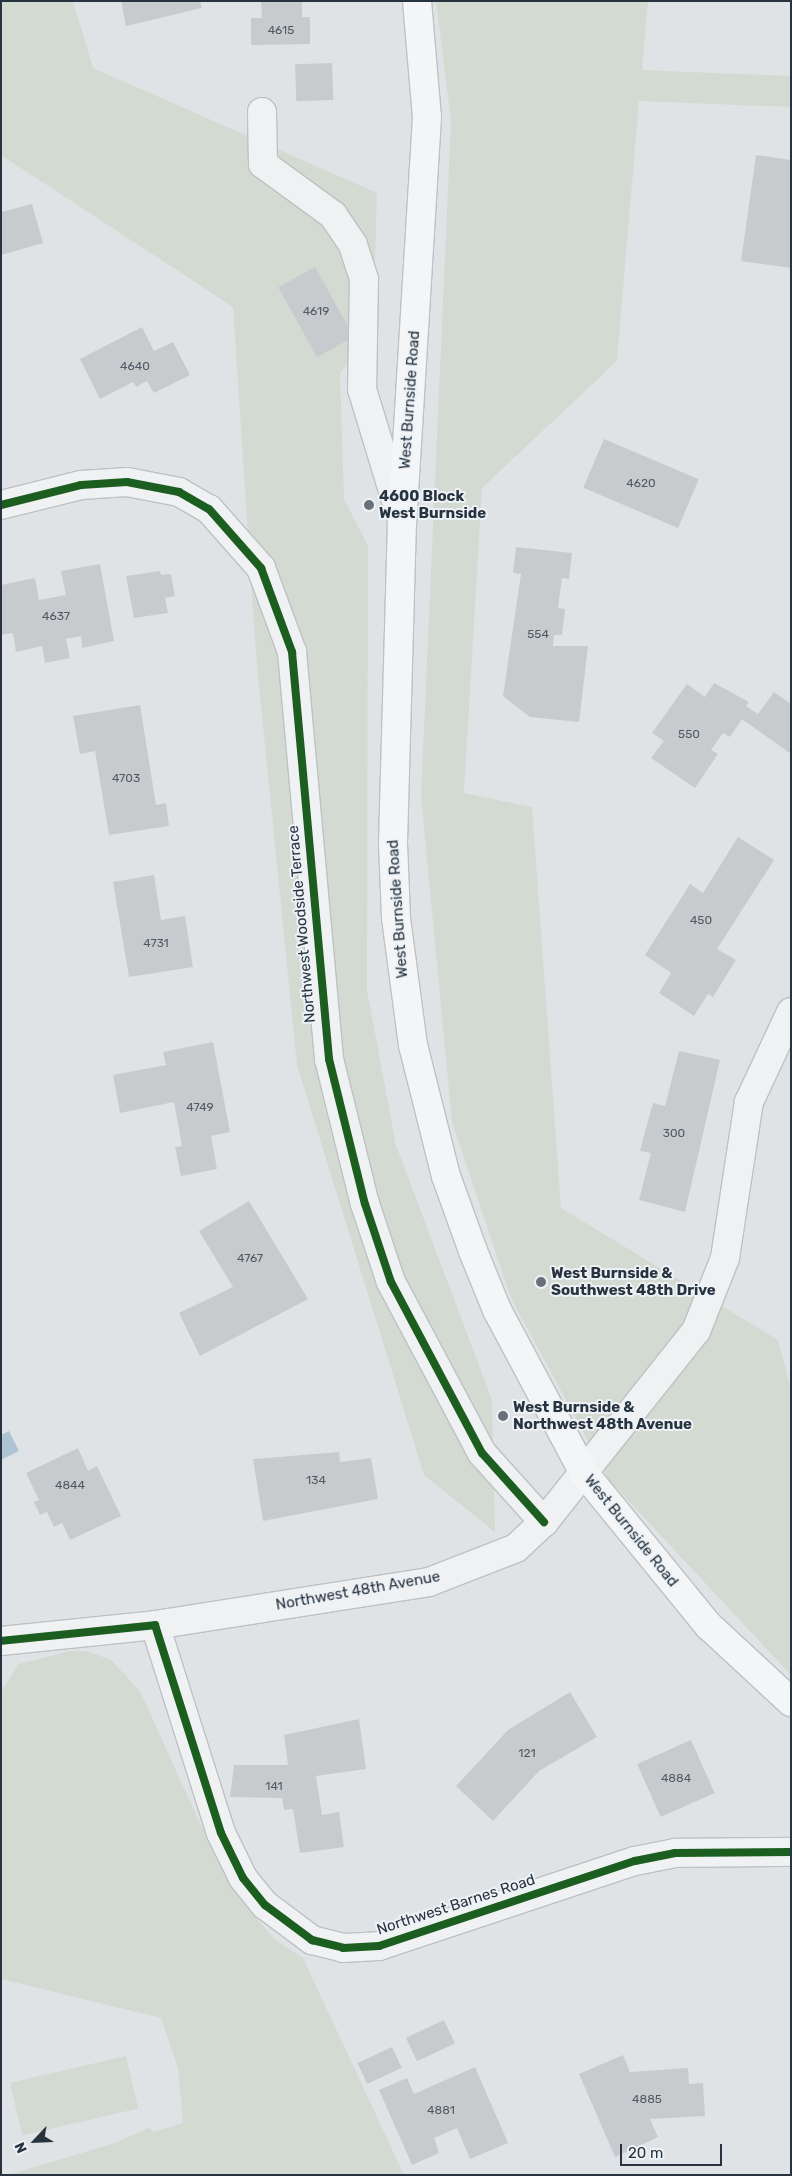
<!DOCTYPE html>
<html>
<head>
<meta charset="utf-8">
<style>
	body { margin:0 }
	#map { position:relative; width:792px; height:2176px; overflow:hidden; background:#e0e3e6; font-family:Rubik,sans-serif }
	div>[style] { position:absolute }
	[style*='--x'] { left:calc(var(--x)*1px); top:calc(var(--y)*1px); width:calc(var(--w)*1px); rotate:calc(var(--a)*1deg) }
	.green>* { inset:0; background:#d2dad1; transform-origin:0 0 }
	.water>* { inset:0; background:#aec4d2 }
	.building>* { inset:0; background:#c8cbce; transform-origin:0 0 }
	.roads { filter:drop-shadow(1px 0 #bec1c4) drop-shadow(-1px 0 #bec1c4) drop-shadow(0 1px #bec1c4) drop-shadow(0 -1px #bec1c4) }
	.minor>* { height:28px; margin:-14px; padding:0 14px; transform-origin:14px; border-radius:14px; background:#f0f1f2 }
	.major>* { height:28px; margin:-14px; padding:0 14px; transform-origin:14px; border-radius:14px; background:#f4f5f6 }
	.cycleway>* { height:8px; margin:-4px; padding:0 4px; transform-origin:4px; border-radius:4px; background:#1b5e20 }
	.dots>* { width:14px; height:14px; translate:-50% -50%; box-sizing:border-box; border:2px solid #edf2f6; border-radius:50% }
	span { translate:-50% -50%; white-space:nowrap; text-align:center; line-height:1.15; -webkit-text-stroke:4px #edf2f6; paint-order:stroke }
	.number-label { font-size:12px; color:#505a64 }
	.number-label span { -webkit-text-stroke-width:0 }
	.street-label { font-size:15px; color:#27333f }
	.poi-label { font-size:15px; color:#27333f; font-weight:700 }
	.left { translate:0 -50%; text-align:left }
	.frame { position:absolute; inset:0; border:2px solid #27333f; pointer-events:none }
	.north { position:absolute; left:10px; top:2116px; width:50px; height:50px; -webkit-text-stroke:4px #edf2f6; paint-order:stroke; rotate:245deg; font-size:14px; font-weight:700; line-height:20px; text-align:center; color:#27333f }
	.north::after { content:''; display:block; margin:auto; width:18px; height:22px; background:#27333f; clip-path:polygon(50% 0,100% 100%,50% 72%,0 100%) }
	.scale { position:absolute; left:620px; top:2144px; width:102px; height:22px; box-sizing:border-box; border:2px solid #27333f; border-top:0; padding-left:6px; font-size:15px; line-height:18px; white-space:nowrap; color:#27333f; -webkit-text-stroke:4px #edf2f6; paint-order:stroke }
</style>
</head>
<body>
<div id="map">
	<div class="green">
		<div style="clip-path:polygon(1px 1px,73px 1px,93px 68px,377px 193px,373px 333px,340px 373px,344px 499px,368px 546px,367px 990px,396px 1145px,492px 1400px,495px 1532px,424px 1475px,297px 1065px,256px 655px,233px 307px,1px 155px)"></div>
		<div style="clip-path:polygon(436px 1px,648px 1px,642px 70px,791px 76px,791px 107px,639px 101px,617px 361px,482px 488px,464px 793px,532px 807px,561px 1208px,778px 1340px,791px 1388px,791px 1675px,609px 1480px,511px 1298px,452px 1122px,421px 796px,451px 121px)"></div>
		<div style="clip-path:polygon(70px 1651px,87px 1651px,111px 1660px,140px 1691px,198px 1819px,242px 1901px,274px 1939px,303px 1958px,404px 2175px,8px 2175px,115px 2143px,150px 2127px,153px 2132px,183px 2123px,178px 2068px,161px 2018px,1px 1979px,1px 1692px,19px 1664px)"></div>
		<div style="left:126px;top:2056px;width:54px;height:119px;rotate:77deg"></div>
	</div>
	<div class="water">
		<div style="clip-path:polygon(9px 1431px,19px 1451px,1px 1460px,1px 1435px)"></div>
	</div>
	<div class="building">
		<div style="clip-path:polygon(121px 1px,200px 1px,202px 8px,126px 26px)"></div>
		<div style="clip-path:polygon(261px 1px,302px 1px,302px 17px,310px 17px,310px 44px,251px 45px,251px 18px,262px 18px)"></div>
		<div style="left:332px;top:63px;width:37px;height:37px;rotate:88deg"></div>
		<div style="clip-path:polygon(756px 155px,791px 160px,791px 268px,741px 261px)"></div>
		<div style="clip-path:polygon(32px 204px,43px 243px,1px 255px,1px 212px)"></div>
		<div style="left:315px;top:267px;width:80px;height:42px;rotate:61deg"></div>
		<div style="clip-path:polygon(142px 327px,154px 351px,173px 342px,190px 375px,154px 393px,147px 381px,136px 387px,133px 382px,100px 399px,80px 359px)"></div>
		<div style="left:604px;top:439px;width:103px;height:53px;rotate:23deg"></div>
		<div style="clip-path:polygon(516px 547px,572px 553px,569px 579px,562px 578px,558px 608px,565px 609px,562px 635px,554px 635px,553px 646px,588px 646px,579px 722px,530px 717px,503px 696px,521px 574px,513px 573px)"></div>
		<div style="clip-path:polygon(100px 564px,114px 641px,82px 648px,81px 636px,66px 639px,70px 658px,45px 663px,42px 646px,16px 652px,13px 633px,1px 635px,1px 585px,35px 578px,39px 600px,66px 595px,61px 571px)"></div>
		<div style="clip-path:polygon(160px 571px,161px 575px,171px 574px,175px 596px,165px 598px,168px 613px,134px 618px,126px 576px)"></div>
		<div style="clip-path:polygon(714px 683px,749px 702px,746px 706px,758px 714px,774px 692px,791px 704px,791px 754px,742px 719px,730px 737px,723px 733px,711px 750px,718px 754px,695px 788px,651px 758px,664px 741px,652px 733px,687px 684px,705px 697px)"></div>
		<div style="clip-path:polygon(140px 705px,156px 805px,166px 803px,169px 826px,109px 835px,95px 751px,80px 754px,73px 716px)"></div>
		<div style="clip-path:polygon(738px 837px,774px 860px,717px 949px,736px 960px,713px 997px,708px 994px,694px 1016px,659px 993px,671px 973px,645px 955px,690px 884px,703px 893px)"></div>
		<div style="clip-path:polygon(154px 875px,161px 920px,185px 916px,193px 967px,129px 977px,113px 882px)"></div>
		<div style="clip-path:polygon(213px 1042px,230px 1132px,211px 1136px,217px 1169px,181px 1176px,175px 1147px,182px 1146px,174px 1102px,120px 1113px,113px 1075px,166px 1065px,163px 1052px)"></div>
		<div style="clip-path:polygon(679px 1051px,720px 1060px,685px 1212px,639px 1200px,651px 1153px,640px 1151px,649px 1117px,653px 1103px,665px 1106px)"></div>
		<div style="clip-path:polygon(249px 1201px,308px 1299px,200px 1356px,179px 1313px,233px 1287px,199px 1231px)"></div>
		<div style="clip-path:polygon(78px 1448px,88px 1471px,97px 1466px,121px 1516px,70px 1540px,62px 1523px,54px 1527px,47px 1512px,40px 1515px,34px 1502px,39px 1500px,26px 1473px)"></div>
		<div style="clip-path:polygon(339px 1452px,340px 1462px,371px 1458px,378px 1499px,263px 1521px,253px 1459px)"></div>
		<div style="clip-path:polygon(570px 1692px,597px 1737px,539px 1771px,493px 1821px,456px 1786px,508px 1730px)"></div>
		<div style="clip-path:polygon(359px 1719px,366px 1769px,316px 1776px,322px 1815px,339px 1812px,344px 1847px,300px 1853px,293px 1809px,284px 1810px,282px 1798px,230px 1797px,234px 1765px,288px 1765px,284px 1735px)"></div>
		<div style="left:691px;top:1740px;width:58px;height:59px;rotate:66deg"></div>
		<div style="left:444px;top:2020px;width:26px;height:42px;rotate:65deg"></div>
		<div style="left:392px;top:2047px;width:23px;height:38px;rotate:65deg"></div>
		<div style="clip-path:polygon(623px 2055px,630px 2072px,688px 2068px,689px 2084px,703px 2083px,705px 2116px,650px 2119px,658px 2137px,615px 2157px,579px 2074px)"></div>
		<div style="clip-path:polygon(475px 2067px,508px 2143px,470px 2159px,457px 2128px,434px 2138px,439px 2153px,412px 2165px,379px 2090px,407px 2078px,414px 2094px)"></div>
	</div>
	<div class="roads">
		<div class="minor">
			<div style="--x:262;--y:112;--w:52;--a:88.9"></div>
			<div style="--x:263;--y:164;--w:87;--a:36.1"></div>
			<div style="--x:333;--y:215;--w:36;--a:56"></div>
			<div style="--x:353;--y:245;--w:36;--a:72"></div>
			<div style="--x:364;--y:279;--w:110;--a:91"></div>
			<div style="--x:362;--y:389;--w:134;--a:73.1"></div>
			<div style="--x:1;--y:505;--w:82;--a:-14"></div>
			<div style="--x:81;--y:485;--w:46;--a:-3.7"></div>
			<div style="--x:127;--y:482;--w:53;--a:10.9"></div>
			<div style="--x:179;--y:492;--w:34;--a:30"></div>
			<div style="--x:209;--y:509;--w:79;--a:48.6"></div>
			<div style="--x:261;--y:568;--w:90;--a:69.7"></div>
			<div style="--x:292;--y:652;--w:409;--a:84.8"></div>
			<div style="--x:329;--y:1059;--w:149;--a:76.1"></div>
			<div style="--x:365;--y:1204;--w:82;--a:71.6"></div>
			<div style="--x:391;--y:1282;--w:194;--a:62"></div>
			<div style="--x:482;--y:1453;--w:93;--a:48.1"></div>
			<div style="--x:155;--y:1625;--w:218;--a:72.4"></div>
			<div style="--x:221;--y:1833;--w:50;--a:63.9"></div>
			<div style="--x:243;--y:1878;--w:35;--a:51"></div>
			<div style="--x:265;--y:1905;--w:59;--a:36.7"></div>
			<div style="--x:312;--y:1940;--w:32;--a:14"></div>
			<div style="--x:343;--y:1948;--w:36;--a:-3"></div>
			<div style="--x:379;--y:1946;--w:270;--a:-18.4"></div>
			<div style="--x:635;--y:1861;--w:41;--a:-11.3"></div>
			<div style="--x:675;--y:1853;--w:116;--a:-0.5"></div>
			<div style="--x:1;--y:1641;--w:155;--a:-5.9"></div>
			<div style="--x:155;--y:1625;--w:277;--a:-8.9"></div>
			<div style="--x:429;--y:1582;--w:93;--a:-21.3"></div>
			<div style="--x:516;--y:1548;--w:38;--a:-43"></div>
			<div style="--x:544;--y:1522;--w:244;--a:-51.5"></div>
			<div style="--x:696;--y:1331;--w:79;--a:-68.3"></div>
			<div style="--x:725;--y:1258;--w:158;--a:-81.3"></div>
			<div style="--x:749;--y:1102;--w:99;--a:-65"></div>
		</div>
		<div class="major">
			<div style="--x:417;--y:1;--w:116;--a:85.1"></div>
			<div style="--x:427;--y:117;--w:405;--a:93.5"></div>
			<div style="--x:402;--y:521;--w:322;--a:91.6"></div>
			<div style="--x:393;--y:843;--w:75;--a:87.7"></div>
			<div style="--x:396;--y:918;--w:128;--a:82.4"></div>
			<div style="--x:413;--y:1045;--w:135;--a:75.9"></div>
			<div style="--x:446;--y:1176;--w:80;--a:70.2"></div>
			<div style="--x:473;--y:1251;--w:64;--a:67.9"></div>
			<div style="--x:497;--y:1310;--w:185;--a:61.9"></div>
			<div style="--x:584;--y:1473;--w:198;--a:50.8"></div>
			<div style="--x:709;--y:1626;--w:112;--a:42.8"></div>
		</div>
	</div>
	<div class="cycleway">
		<div style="--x:1;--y:505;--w:82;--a:-14"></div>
		<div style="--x:81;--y:485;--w:46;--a:-3.7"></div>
		<div style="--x:127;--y:482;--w:53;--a:10.9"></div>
		<div style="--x:179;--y:492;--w:34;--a:30"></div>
		<div style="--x:209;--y:509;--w:79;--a:48.6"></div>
		<div style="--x:261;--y:568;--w:90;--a:69.7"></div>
		<div style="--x:292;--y:652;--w:409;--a:84.8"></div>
		<div style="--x:329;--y:1059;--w:149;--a:76.1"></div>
		<div style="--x:365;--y:1204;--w:82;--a:71.6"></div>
		<div style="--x:391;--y:1282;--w:194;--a:62"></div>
		<div style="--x:482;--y:1453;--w:93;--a:48.1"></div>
		<div style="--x:1;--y:1641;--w:155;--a:-5.9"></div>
		<div style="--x:155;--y:1625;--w:218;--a:72.4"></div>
		<div style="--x:221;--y:1833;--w:50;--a:63.9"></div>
		<div style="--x:243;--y:1878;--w:35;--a:51"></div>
		<div style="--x:265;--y:1905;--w:59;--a:36.7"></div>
		<div style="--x:312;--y:1940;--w:32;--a:14"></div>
		<div style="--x:343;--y:1948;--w:36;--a:-3"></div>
		<div style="--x:379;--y:1946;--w:270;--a:-18.4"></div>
		<div style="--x:635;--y:1861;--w:41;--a:-11.3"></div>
		<div style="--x:675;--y:1853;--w:116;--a:-0.5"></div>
	</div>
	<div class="dots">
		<div style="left:369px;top:505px;background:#687179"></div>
		<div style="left:541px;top:1282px;background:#687179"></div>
		<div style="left:503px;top:1416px;background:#687179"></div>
	</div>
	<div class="number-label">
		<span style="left:281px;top:31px">4615</span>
		<span style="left:316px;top:312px">4619</span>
		<span style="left:135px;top:367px">4640</span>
		<span style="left:641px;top:484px">4620</span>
		<span style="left:56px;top:617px">4637</span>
		<span style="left:538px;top:635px">554</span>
		<span style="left:689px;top:735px">550</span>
		<span style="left:126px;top:779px">4703</span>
		<span style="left:701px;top:921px">450</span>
		<span style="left:156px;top:944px">4731</span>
		<span style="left:200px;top:1108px">4749</span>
		<span style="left:674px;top:1134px">300</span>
		<span style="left:250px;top:1259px">4767</span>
		<span style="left:316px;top:1481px">134</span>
		<span style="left:70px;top:1486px">4844</span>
		<span style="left:527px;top:1754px">121</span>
		<span style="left:676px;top:1779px">4884</span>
		<span style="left:274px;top:1787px">141</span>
		<span style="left:647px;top:2100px">4885</span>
		<span style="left:441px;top:2111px">4881</span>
	</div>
	<div class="street-label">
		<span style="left:410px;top:400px;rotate:-86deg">West Burnside Road</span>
		<span style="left:398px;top:909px;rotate:-94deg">West Burnside Road</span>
		<span style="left:302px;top:924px;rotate:-95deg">Northwest Woodside Terrace</span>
		<span style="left:631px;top:1531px;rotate:51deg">West Burnside Road</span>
		<span style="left:358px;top:1591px;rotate:-10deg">Northwest 48th Avenue</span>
		<span style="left:456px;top:1905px;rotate:-18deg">Northwest Barnes Road</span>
	</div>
	<div class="poi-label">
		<span class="left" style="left:379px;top:505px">4600 Block<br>West Burnside</span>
		<span class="left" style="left:551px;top:1282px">West Burnside &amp;<br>Southwest 48th Drive</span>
		<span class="left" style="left:513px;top:1416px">West Burnside &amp;<br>Northwest 48th Avenue</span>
	</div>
	<div class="frame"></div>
	<div class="north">N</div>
	<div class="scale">20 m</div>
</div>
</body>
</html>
